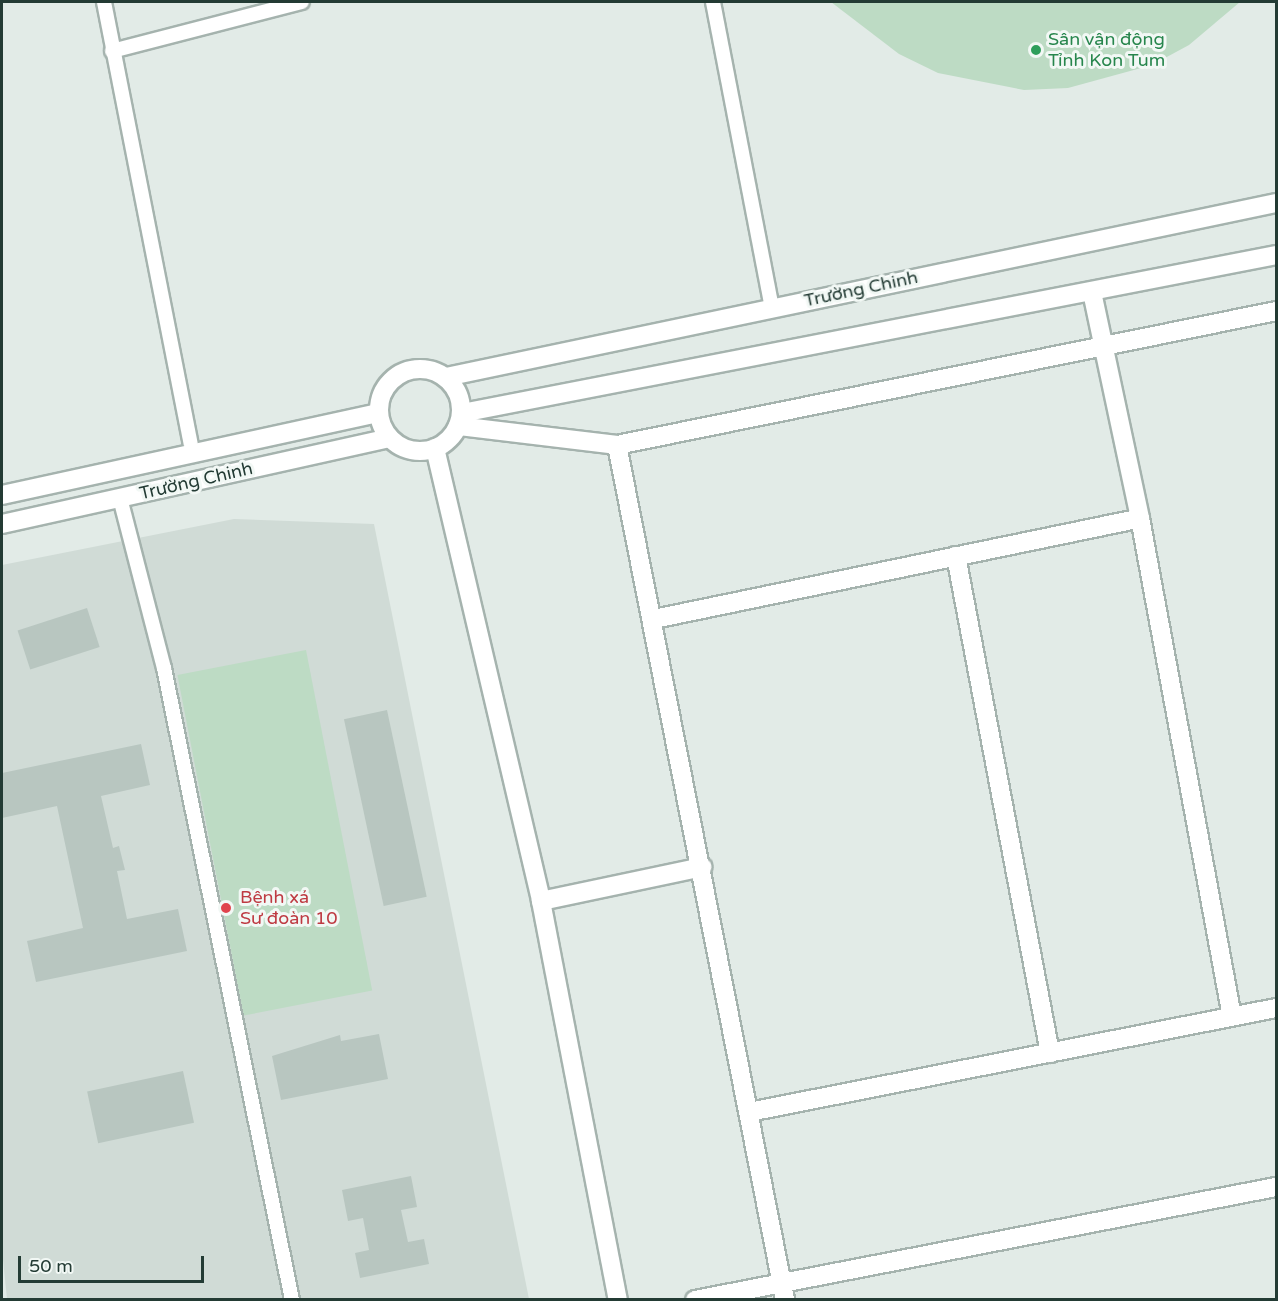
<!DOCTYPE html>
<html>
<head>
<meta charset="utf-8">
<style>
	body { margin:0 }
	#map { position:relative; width:1278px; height:1301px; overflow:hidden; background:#e2ebe7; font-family:"Varela Round",sans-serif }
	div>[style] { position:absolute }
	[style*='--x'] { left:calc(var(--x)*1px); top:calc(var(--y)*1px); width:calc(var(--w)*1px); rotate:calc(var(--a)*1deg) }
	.built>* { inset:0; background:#d0dbd6 }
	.green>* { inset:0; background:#bddbc4; transform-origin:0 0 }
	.building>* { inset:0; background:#b8c6c0; transform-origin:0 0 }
	.roads { filter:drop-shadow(2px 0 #a5b3ae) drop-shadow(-2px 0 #a5b3ae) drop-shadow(0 2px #a5b3ae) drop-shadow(0 -2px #a5b3ae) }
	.service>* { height:14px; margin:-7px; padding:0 7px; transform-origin:7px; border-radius:7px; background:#fff }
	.minor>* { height:18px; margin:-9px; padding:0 9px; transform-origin:9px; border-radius:9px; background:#fff }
	.tertiary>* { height:18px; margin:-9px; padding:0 9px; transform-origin:9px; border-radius:9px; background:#fff }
	.tertiary>.ring { margin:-9px; padding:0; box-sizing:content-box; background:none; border:18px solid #fff; border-radius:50% }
	.dots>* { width:16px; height:16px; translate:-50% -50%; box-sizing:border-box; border:3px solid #f2f8f5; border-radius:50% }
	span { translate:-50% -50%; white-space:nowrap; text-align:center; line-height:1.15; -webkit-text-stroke:6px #f2f8f5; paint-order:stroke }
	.leisure-label { font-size:18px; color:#27864d }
	.left { translate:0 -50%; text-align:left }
	.street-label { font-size:18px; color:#233b34 }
	.health-label { font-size:18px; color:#be3a42 }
	.frame { position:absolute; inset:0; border:3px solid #233b34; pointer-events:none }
	.scale { position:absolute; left:18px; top:1256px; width:186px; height:27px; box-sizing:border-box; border:3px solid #233b34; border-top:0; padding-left:8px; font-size:18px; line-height:21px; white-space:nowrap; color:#233b34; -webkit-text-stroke:4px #f2f8f5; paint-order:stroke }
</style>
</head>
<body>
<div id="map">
	<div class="built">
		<div style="clip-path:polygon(234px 519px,374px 524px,529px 1299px,7px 1299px,2px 1250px,2px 565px)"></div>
	</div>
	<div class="green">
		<div style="clip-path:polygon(831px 2px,1240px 2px,1189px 45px,1152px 65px,1068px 88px,1024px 90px,938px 73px,899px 54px)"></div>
		<div style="left:306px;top:650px;width:347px;height:131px;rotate:79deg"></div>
	</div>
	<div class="building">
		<div style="left:87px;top:608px;width:41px;height:73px;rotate:72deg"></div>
		<div style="left:387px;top:710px;width:191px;height:44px;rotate:78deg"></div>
		<div style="clip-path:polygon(141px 744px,150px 785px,101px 796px,113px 848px,119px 846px,125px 870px,117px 871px,127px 919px,178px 909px,187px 951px,36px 982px,27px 941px,83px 928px,57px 806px,2px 818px,2px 773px)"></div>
		<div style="clip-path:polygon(379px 1034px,388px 1079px,281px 1100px,272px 1056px,340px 1035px,341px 1041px)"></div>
		<div style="left:183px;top:1071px;width:53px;height:98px;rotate:78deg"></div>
		<div style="clip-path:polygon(411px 1176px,417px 1207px,401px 1210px,408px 1242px,424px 1239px,429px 1264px,360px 1278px,355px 1253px,369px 1250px,363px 1218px,348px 1221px,342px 1190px)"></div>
	</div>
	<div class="roads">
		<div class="service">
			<div style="--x:104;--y:2;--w:450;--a:78.9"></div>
			<div style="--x:713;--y:2;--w:311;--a:79.1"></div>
			<div style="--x:112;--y:51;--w:196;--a:-14.5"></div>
			<div style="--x:120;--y:498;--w:176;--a:75.5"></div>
			<div style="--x:164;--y:668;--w:645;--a:78.55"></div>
		</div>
		<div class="minor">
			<div style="--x:1092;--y:292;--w:231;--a:78"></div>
			<div style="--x:1140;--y:518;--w:507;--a:79.55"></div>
			<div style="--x:617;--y:445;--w:871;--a:78.88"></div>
			<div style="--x:435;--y:448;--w:465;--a:76.8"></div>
			<div style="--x:541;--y:901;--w:406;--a:79.1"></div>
			<div style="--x:956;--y:556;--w:506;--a:79.29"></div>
			<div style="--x:654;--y:619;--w:496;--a:-11.7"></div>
			<div style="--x:541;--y:901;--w:165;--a:-11.9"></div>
			<div style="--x:749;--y:1112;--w:537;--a:-11.16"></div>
			<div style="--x:695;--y:1300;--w:592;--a:-11.01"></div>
		</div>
		<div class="tertiary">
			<div class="ring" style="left:379px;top:369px;width:64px;height:64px"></div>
			<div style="--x:446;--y:377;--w:848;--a:-11.84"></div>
			<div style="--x:462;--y:413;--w:829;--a:-10.98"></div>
			<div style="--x:458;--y:426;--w:160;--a:6.8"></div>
			<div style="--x:617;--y:445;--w:672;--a:-11.49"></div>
			<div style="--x:2;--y:495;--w:386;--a:-12.3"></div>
			<div style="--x:2;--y:524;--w:397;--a:-12.5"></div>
		</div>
	</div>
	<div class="dots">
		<div style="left:1036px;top:50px;background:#2e9e5b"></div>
		<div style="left:226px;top:908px;background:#e0444e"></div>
	</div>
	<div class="leisure-label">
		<span class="left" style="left:1048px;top:50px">Sân vận động<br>Tỉnh Kon Tum</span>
	</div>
	<div class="street-label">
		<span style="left:861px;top:289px;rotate:-12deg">Trường Chinh</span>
		<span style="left:196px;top:481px;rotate:-13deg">Trường Chinh</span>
	</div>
	<div class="health-label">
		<span class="left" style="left:240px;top:908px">Bệnh xá<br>Sư đoàn 10</span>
	</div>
	<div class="frame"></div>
	<div class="scale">50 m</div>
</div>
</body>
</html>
